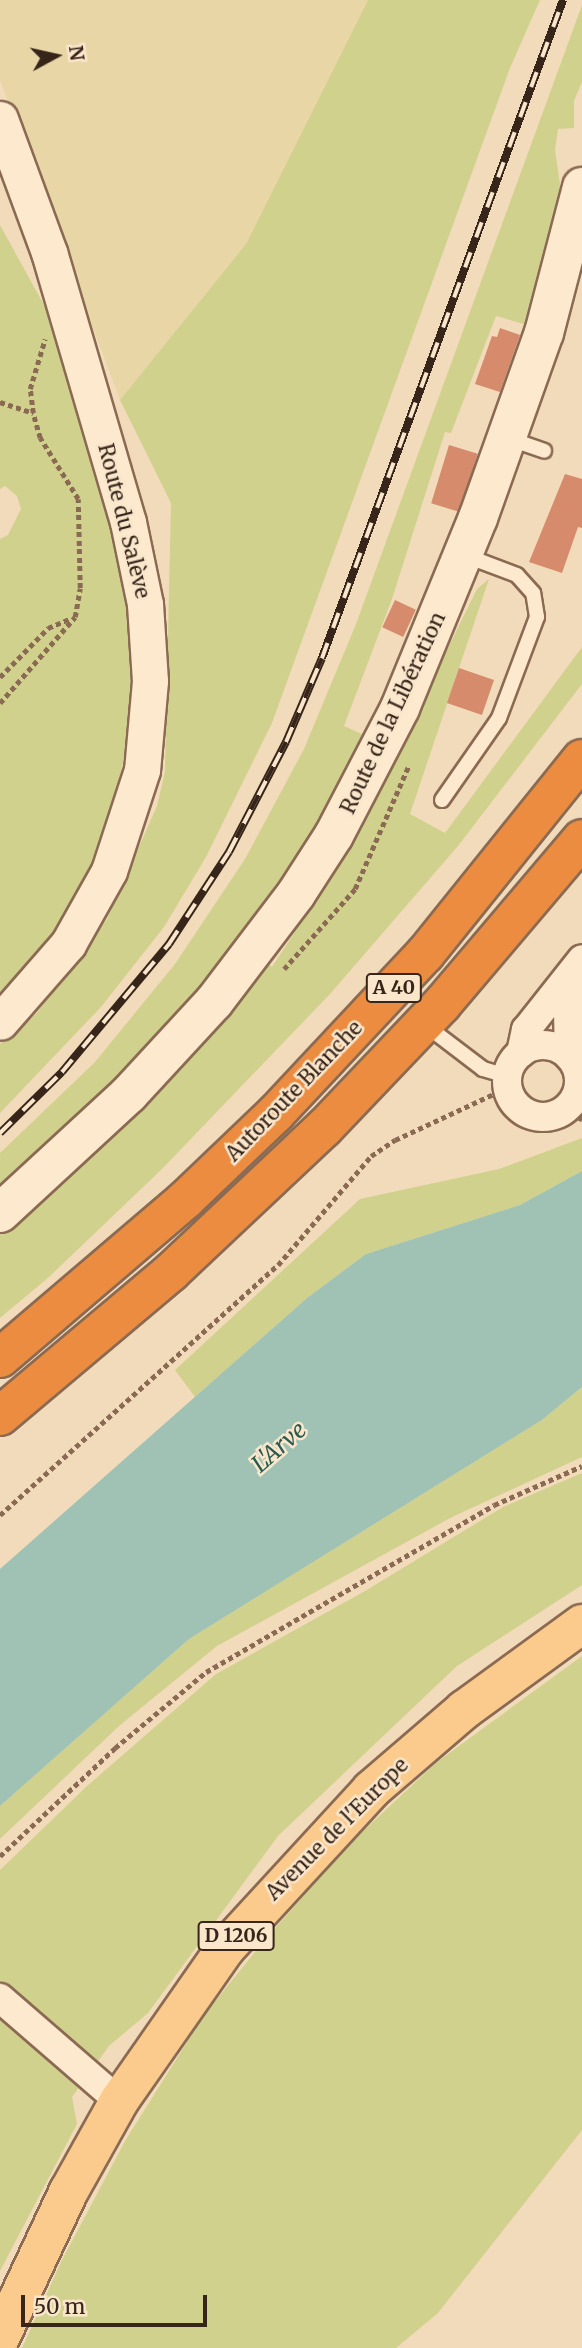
<!DOCTYPE html>
<html>
<head>
<meta charset="utf-8">
<style>
	body { margin:0 }
	#map { position:relative; width:582px; height:2348px; overflow:hidden; background:#f2dbba; font-family:Merriweather,serif }
	div>[style] { position:absolute }
	[style*='--x'] { left:calc(var(--x)*1px); top:calc(var(--y)*1px); width:calc(var(--w)*1px); rotate:calc(var(--a)*1deg) }
	.farmland>* { inset:0; background:#e9d6a7 }
	.green>* { inset:0; background:#d1d18e }
	.water>* { inset:0; background:#9fc2b4 }
	.building>* { inset:0; background:#d58b6c; transform-origin:0 0 }
	.path>* { height:4.5px; margin-top:-2.25px; transform-origin:0; background:repeating-linear-gradient(90deg,#8b6a53 0 5px,transparent 0 8.5px) }
	.roads { filter:drop-shadow(2px 0 #8b6a53) drop-shadow(-2px 0 #8b6a53) drop-shadow(0 2px #8b6a53) drop-shadow(0 -2px #8b6a53) }
	.service>* { height:14px; margin:-7px; padding:0 7px; transform-origin:7px; border-radius:7px; background:#fce9ce }
	.minor>* { height:28px; margin:-14px; padding:0 14px; transform-origin:14px; border-radius:14px; background:#fce9ce }
	.minor>.ring { margin:-14px; padding:0; box-sizing:content-box; background:none; border:28px solid #fce9ce; border-radius:50% }
	.tertiary>* { height:35px; margin:-17.5px; padding:0 17.5px; transform-origin:17.5px; border-radius:17.5px; background:#fce9ce }
	.secondary>* { height:38px; margin:-19px; padding:0 19px; transform-origin:19px; border-radius:19px; background:#fce9ce }
	.primary>* { height:38px; margin:-19px; padding:0 19px; transform-origin:19px; border-radius:19px; background:#fbcb8d }
	.motorway>* { height:38px; margin:-19px; padding:0 19px; transform-origin:19px; border-radius:19px; background:#ec8c40 }
	.rail>* { height:8px; margin-top:-4px; transform-origin:0; background:repeating-linear-gradient(90deg,#f9e6cb 0 16px,#38251a 0 32px); box-sizing:border-box; border-block:2px solid #38251a }
	span { translate:-50% -50%; white-space:nowrap; text-align:center; line-height:1.15; -webkit-text-stroke:5px #f9e6cb; paint-order:stroke }
	.shield-label span { padding:2px 5px; background:#f9e6cb; border:2px solid; border-radius:5px; -webkit-text-stroke-width:0 }
	.shield-label { font-size:19px; color:#38251a; font-weight:700 }
	.street-label { font-size:21px; color:#38251a }
	.water-label { font-size:23px; color:#275a50; font-style:italic }
	.north { position:absolute; left:21px; top:21px; width:70px; height:70px; -webkit-text-stroke:5px #f9e6cb; paint-order:stroke; rotate:82deg; font-size:19px; font-weight:700; line-height:28px; text-align:center; color:#38251a }
	.north::after { content:''; display:block; margin:auto; width:24px; height:32px; background:#38251a; clip-path:polygon(50% 0,100% 100%,50% 72%,0 100%) }
	.scale { position:absolute; left:21px; top:2295px; width:186px; height:32px; box-sizing:border-box; border:4px solid #38251a; border-top:0; padding-left:9px; font-size:21px; line-height:24px; white-space:nowrap; color:#38251a; -webkit-text-stroke:5px #f9e6cb; paint-order:stroke }
</style>
</head>
<body>
<div id="map">
	<div class="farmland">
		<div style="clip-path:polygon(0 0,368px 0,246px 244px,120px 400px,0 80px)"></div>
	</div>
	<div class="green">
		<div style="clip-path:polygon(368px 0,540px 0,510px 68px,272px 723px,206px 857px,164px 927px,101px 1007px,0 1113px,0 1044px,36px 1014px,107px 919px,157px 806px,165px 772px,171px 503px,120px 400px,246px 244px)"></div>
		<div style="clip-path:polygon(582px 5px,582px 82px,574px 101px,574px 128px,558px 129px,555px 150px,561px 191px,527px 325px,496px 316px,451px 433px,445px 432px,392px 599px,344px 726px,366px 736px,312px 834px,237px 939px,272px 967px,349px 849px,477px 589px,489px 579px,410px 814px,445px 833px,582px 647px,582px 684px,458px 846px,330px 994px,162px 1169px,49px 1277px,0 1318px,0 1153px,95px 1062px,175px 964px,245px 859px,304px 749px,356px 624px)"></div>
		<div style="clip-path:polygon(0 225px,55px 325px,103px 484px,126px 597px,131px 663px,129px 735px,110px 820px,88px 876px,63px 923px,0 999px,0 539px,8px 535px,21px 509px,17px 496px,5px 486px,0 489px)"></div>
		<div style="clip-path:polygon(582px 1138px,582px 1171px,520px 1205px,366px 1254px,307px 1298px,195px 1397px,175px 1370px,360px 1199px,499px 1169px)"></div>
		<div style="clip-path:polygon(582px 1387px,582px 1457px,452px 1517px,217px 1646px,119px 1726px,0 1839px,0 1806px,189px 1639px,542px 1420px)"></div>
		<div style="clip-path:polygon(582px 1473px,582px 1585px,457px 1666px,278px 1836px,148px 2013px,109px 2046px,72px 2097px,77px 2124px,0 2271px,0 1870px,87px 1786px,216px 1674px,365px 1591px,503px 1507px)"></div>
		<div style="clip-path:polygon(582px 1656px,582px 2130px,438px 2313px,396px 2348px,22px 2348px,62px 2260px,125px 2141px,204px 2015px,264px 1941px,347px 1846px,437px 1762px)"></div>
	</div>
	<div class="water">
		<div style="clip-path:polygon(582px 1171px,582px 1387px,542px 1420px,189px 1639px,0 1806px,0 1569px,307px 1298px,366px 1254px,520px 1205px)"></div>
	</div>
	<div class="building">
		<div style="clip-path:polygon(500px 328px,520px 335px,500px 392px,475px 384px,492px 336px,497px 337px)"></div>
		<div style="left:449px;top:445px;width:30px;height:61px;rotate:17deg"></div>
		<div style="clip-path:polygon(565px 474px,582px 479px,582px 528px,578px 527px,562px 573px,529px 562px)"></div>
		<div style="left:395px;top:600px;width:23px;height:30px;rotate:25deg"></div>
		<div style="left:459px;top:668px;width:37px;height:37px;rotate:19deg"></div>
	</div>
	<div class="path">
		<div style="--x:0;--y:402;--w:35;--a:18"></div>
		<div style="--x:0;--y:677;--w:69;--a:-45.6"></div>
		<div style="--x:48;--y:628;--w:25;--a:-23"></div>
		<div style="--x:0;--y:703;--w:114;--a:-48.9"></div>
		<div style="--x:75;--y:617;--w:29;--a:-80"></div>
		<div style="--x:80;--y:588;--w:89;--a:-91.3"></div>
		<div style="--x:78;--y:499;--w:72;--a:-121.9"></div>
		<div style="--x:40;--y:438;--w:26;--a:-106"></div>
		<div style="--x:33;--y:413;--w:24;--a:-97"></div>
		<div style="--x:30;--y:389;--w:52;--a:-73.3"></div>
		<div style="--x:284;--y:969;--w:107;--a:-48.4"></div>
		<div style="--x:355;--y:889;--w:133;--a:-66.5"></div>
		<div style="--x:564;--y:1111;--w:20;--a:24"></div>
		<div style="--x:0;--y:1515;--w:374;--a:-42"></div>
		<div style="--x:278;--y:1265;--w:143;--a:-49.5"></div>
		<div style="--x:371;--y:1156;--w:29;--a:-34"></div>
		<div style="--x:395;--y:1140;--w:114;--a:-25"></div>
		<div style="--x:0;--y:1856;--w:158;--a:-43.2"></div>
		<div style="--x:115;--y:1748;--w:119;--a:-39.9"></div>
		<div style="--x:206;--y:1672;--w:333;--a:-30.1"></div>
		<div style="--x:494;--y:1505;--w:96;--a:-23.9"></div>
	</div>
	<div class="roads">
		<div class="service">
			<div style="--x:510;--y:439;--w:36;--a:19"></div>
			<div style="--x:442;--y:800;--w:100;--a:-55.2"></div>
			<div style="--x:499;--y:718;--w:108;--a:-69.4"></div>
			<div style="--x:537;--y:617;--w:24;--a:-99"></div>
			<div style="--x:533;--y:593;--w:24;--a:-132"></div>
			<div style="--x:517;--y:575;--w:57;--a:-159.3"></div>
			<div style="--x:424;--y:1024;--w:74;--a:37.3"></div>
			<div style="--x:483;--y:1069;--w:26;--a:16"></div>
			<div style="--x:579;--y:1087;--w:3;--a:0"></div>
		</div>
		<div class="minor">
			<div class="ring" style="left:507px;top:1045px;width:44px;height:44px"></div>
			<div style="--x:521;--y:1053;--w:24;--a:-78"></div>
			<div style="--x:526;--y:1030;--w:90;--a:-51.7"></div>
			<div style="--x:569;--y:1056;--w:43;--a:-91.3"></div>
			<div style="--x:568;--y:1013;--w:34;--a:-66"></div>
			<div style="--x:0;--y:1998;--w:157;--a:40.9"></div>
		</div>
		<div class="tertiary">
			<div style="--x:0;--y:119;--w:142;--a:69.8"></div>
			<div style="--x:49;--y:252;--w:281;--a:73.7"></div>
			<div style="--x:128;--y:522;--w:84;--a:78.3"></div>
			<div style="--x:145;--y:604;--w:77;--a:86.3"></div>
			<div style="--x:150;--y:681;--w:89;--a:95.1"></div>
			<div style="--x:142;--y:770;--w:106;--a:108.1"></div>
			<div style="--x:109;--y:871;--w:84;--a:119.3"></div>
			<div style="--x:68;--y:944;--w:103;--a:131.1"></div>
		</div>
		<div class="secondary">
			<div style="--x:0;--y:1213;--w:176;--a:-42.7"></div>
			<div style="--x:129;--y:1094;--w:125;--a:-47.3"></div>
			<div style="--x:214;--y:1002;--w:136;--a:-52.8"></div>
			<div style="--x:296;--y:894;--w:70;--a:-57.2"></div>
			<div style="--x:334;--y:835;--w:143;--a:-62.5"></div>
			<div style="--x:400;--y:708;--w:205;--a:-67.7"></div>
			<div style="--x:478;--y:518;--w:196;--a:-70.4"></div>
			<div style="--x:544;--y:333;--w:151;--a:-75.4"></div>
		</div>
		<div class="primary">
			<div style="--x:0;--y:2338;--w:162;--a:-64.9"></div>
			<div style="--x:69;--y:2191;--w:103;--a:-60.9"></div>
			<div style="--x:119;--y:2101;--w:185;--a:-55.1"></div>
			<div style="--x:225;--y:1949;--w:216;--a:-47.4"></div>
			<div style="--x:371;--y:1790;--w:123;--a:-40.7"></div>
			<div style="--x:464;--y:1710;--w:146;--a:-36.1"></div>
		</div>
		<div class="motorway">
			<div style="--x:0;--y:1358;--w:245;--a:-40.5"></div>
			<div style="--x:186;--y:1199;--w:124;--a:-43.7"></div>
			<div style="--x:276;--y:1113;--w:218;--a:-46.9"></div>
			<div style="--x:425;--y:954;--w:250;--a:-51.2"></div>
			<div style="--x:0;--y:1416;--w:224;--a:-40.1"></div>
			<div style="--x:171;--y:1272;--w:210;--a:-43.3"></div>
			<div style="--x:324;--y:1128;--w:171;--a:-46.4"></div>
			<div style="--x:442;--y:1004;--w:216;--a:-49.7"></div>
		</div>
	</div>
	<div class="rail">
		<div style="--x:0;--y:1133;--w:87;--a:-44.5"></div>
		<div style="--x:62;--y:1072;--w:167;--a:-50.1"></div>
		<div style="--x:169;--y:944;--w:110;--a:-56.9"></div>
		<div style="--x:229;--y:852;--w:124;--a:-62.6"></div>
		<div style="--x:286;--y:742;--w:91;--a:-66.8"></div>
		<div style="--x:322;--y:658;--w:701;--a:-69.88"></div>
	</div>
	<div class="shield-label">
		<span style="left:394px;top:988px">A 40</span>
		<span style="left:236px;top:1936px">D 1206</span>
	</div>
	<div class="street-label">
		<span style="left:124px;top:521px;rotate:76deg">Route du Salève</span>
		<span style="left:393px;top:713px;rotate:-65deg">Route de la Libération</span>
		<span style="left:294px;top:1091px;rotate:-46deg">Autoroute Blanche</span>
		<span style="left:337px;top:1829px;rotate:-45deg">Avenue de l'Europe</span>
	</div>
	<div class="water-label">
		<span style="left:279px;top:1447px;rotate:-41deg">L'Arve</span>
	</div>
	<div class="north">N</div>
	<div class="scale">50 m</div>
</div>
</body>
</html>
